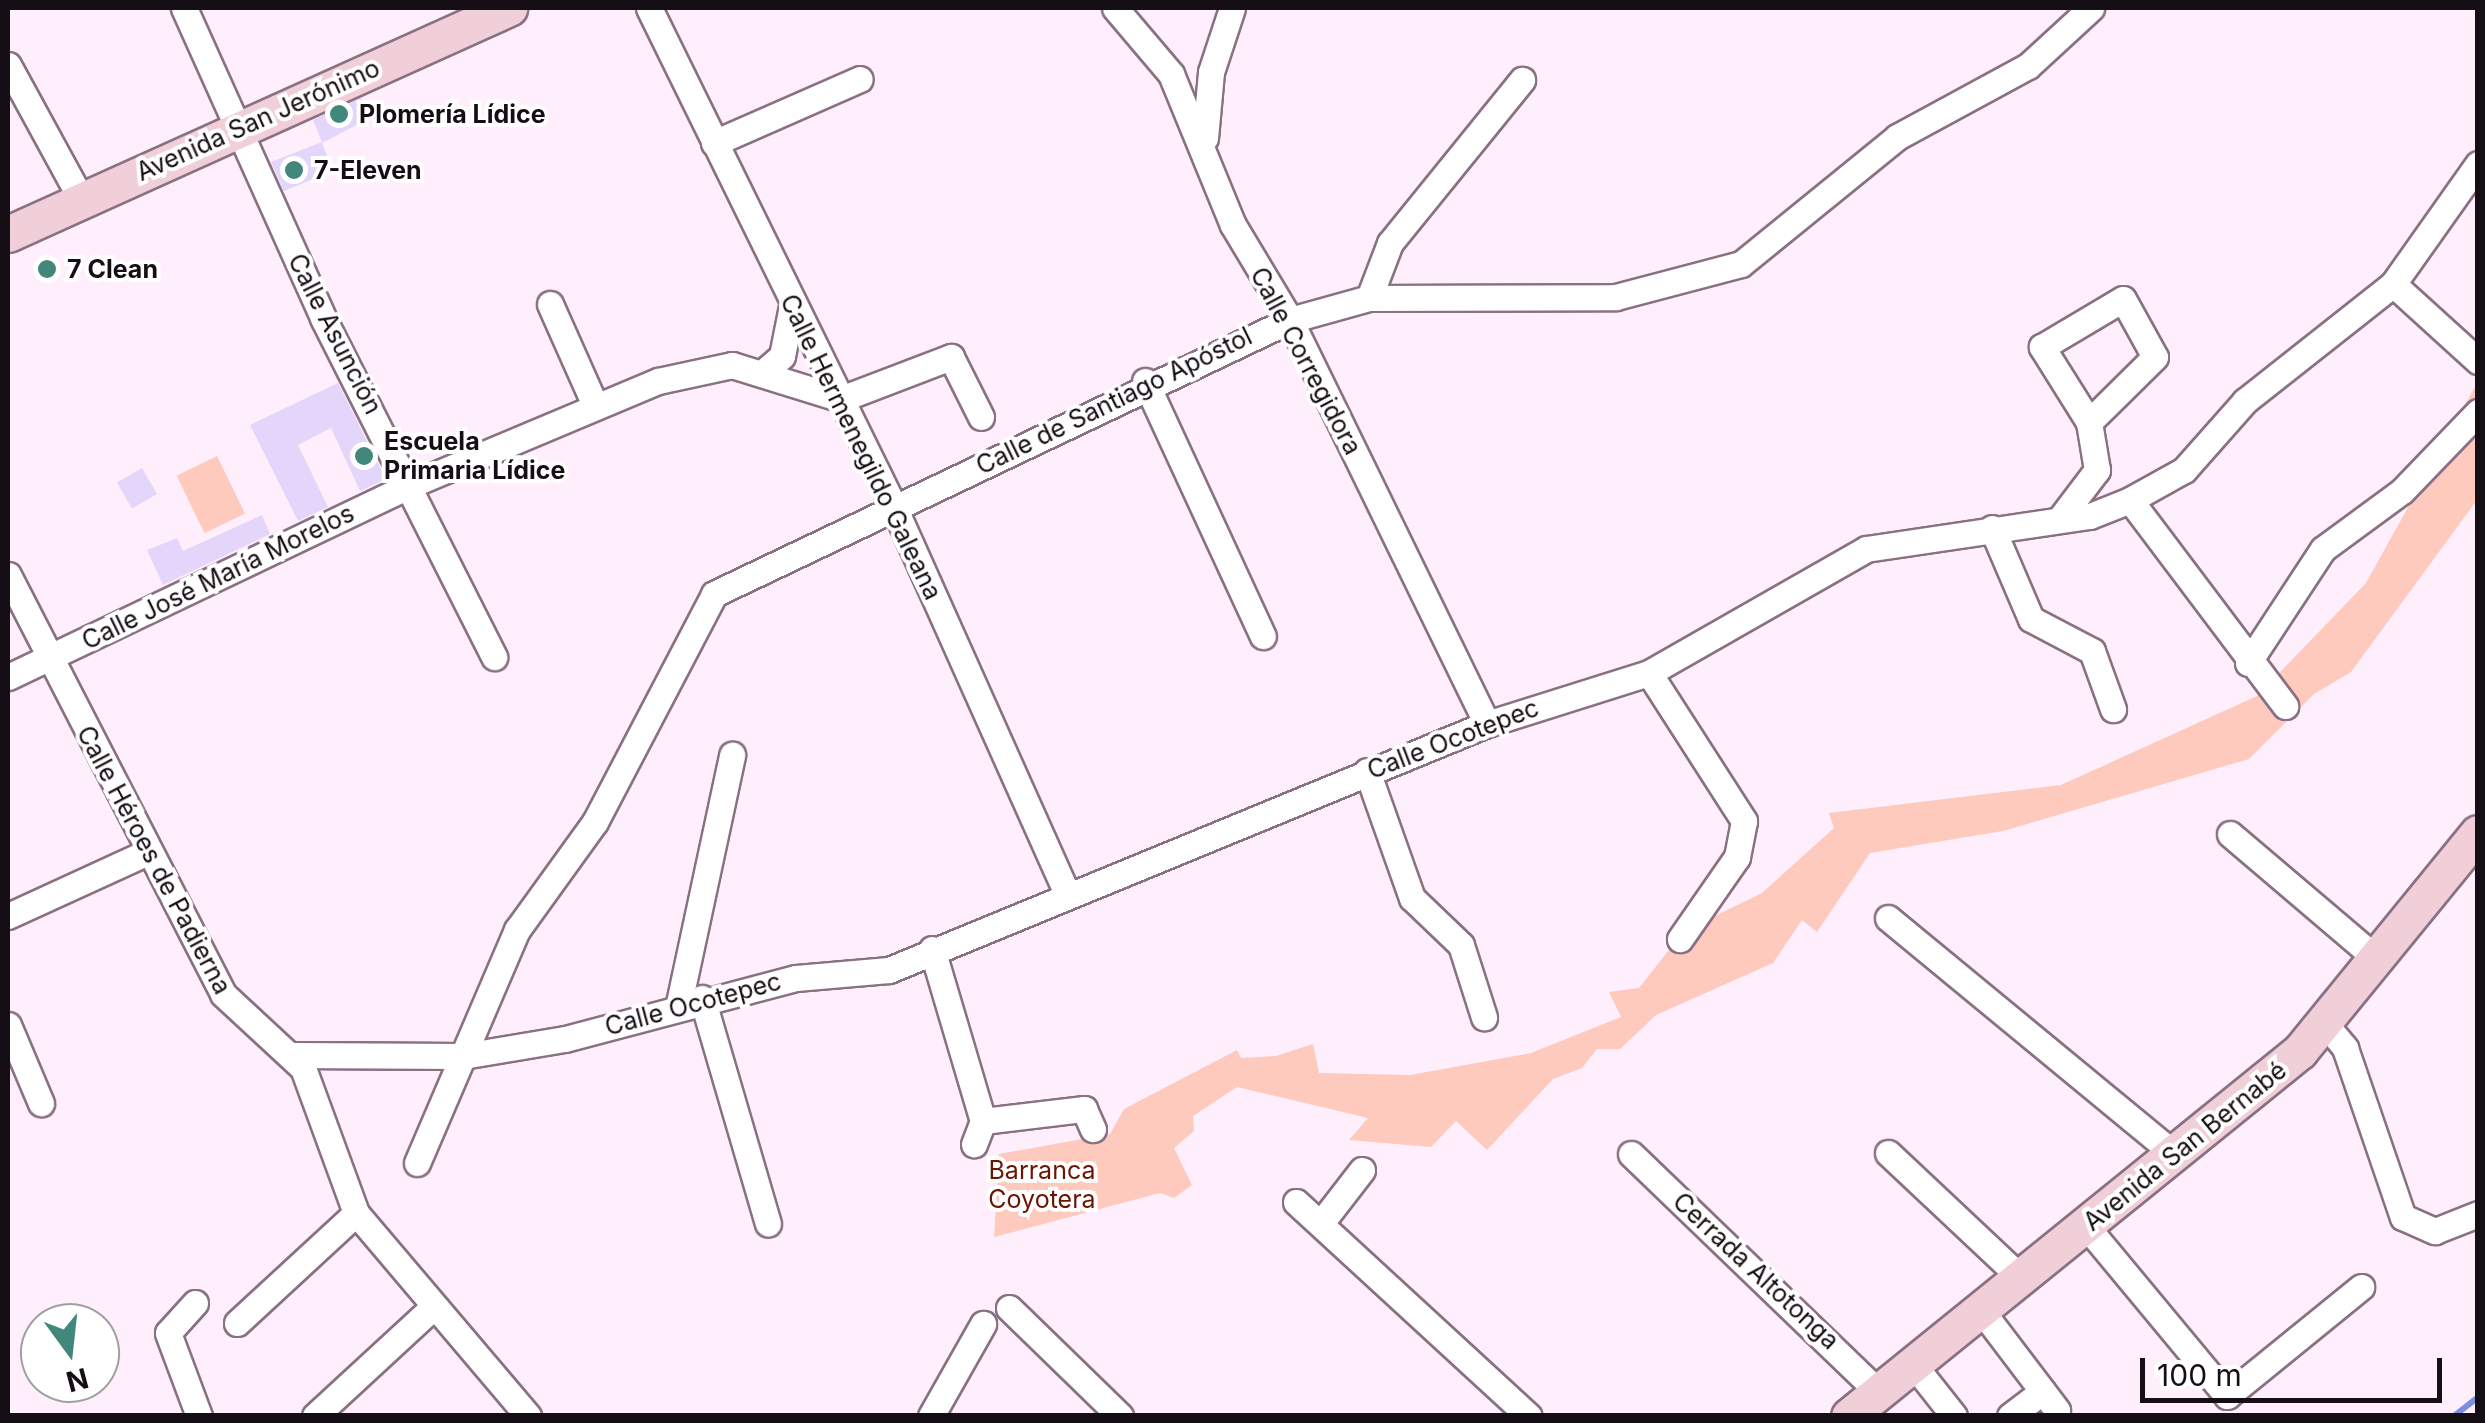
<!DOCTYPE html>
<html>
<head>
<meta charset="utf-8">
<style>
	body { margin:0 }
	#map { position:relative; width:2485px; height:1423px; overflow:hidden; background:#ffeefb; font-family:Inter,sans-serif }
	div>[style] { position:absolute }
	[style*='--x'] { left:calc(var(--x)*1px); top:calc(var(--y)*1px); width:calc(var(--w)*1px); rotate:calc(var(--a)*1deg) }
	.green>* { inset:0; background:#fecabd; transform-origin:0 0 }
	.stream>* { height:6px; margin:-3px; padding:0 3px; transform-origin:3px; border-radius:3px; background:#7c8fe1 }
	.building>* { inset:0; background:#e4d6fa; transform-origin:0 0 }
	.roads { filter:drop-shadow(2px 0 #897184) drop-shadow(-2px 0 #897184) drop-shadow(0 2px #897184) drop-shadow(0 -2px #897184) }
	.street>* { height:25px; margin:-12.5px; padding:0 12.5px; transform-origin:12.5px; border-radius:12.5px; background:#fff }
	.secondary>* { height:35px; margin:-17.5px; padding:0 17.5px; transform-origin:17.5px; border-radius:17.5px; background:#f0cfd9 }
	.dots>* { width:28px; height:28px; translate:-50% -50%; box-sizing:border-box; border:5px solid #fff; border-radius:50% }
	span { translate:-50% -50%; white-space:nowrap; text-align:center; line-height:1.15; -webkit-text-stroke:8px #fff; paint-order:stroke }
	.poi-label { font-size:25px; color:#160e15; font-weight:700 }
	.left { translate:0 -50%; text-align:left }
	.street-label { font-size:25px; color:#160e15 }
	.park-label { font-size:25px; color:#6b1402 }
	.frame { position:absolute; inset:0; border:10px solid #160e15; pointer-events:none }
	.north { position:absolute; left:20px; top:1303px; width:100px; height:100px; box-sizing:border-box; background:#fff; border:2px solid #a29fa1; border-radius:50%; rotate:165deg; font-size:28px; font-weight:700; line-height:40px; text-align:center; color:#160e15 }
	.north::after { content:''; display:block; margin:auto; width:35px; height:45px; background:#42877c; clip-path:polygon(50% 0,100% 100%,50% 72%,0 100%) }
	.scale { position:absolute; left:2140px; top:1358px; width:302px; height:45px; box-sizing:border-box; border:5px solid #160e15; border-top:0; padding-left:12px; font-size:30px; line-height:35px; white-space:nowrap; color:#160e15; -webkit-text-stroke:8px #fff; paint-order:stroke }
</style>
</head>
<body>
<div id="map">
	<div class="green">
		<div style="clip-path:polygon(2477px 383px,2477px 500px,2351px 672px,2314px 694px,2249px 759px,2003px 831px,1870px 853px,1817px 932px,1802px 920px,1773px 963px,1656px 1015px,1620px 1049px,1597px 1049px,1582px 1068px,1553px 1079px,1487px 1150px,1456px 1121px,1431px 1147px,1349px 1140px,1368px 1118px,1237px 1087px,1193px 1116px,1194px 1131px,1174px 1148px,1192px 1185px,1174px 1198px,1160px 1193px,994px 1237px,999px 1154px,1110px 1134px,1124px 1109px,1237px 1050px,1241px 1058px,1276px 1056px,1313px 1044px,1319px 1073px,1410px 1075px,1531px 1053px,1621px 1017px,1609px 992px,1639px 988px,1684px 931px,1762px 893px,1834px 828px,1829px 813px,2061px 785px,2257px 696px,2366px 583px)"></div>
		<div style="left:217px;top:456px;width:64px;height:45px;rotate:64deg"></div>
	</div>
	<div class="stream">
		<div style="--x:2454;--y:1416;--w:31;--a:-38"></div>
	</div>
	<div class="building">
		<div style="clip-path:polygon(361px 98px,370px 118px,322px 143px,333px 171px,284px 191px,271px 162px,322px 142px,313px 120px)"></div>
		<div style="clip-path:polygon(338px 383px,386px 479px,360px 491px,331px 428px,298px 445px,328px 507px,298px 521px,250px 425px)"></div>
		<div style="left:142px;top:468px;width:30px;height:29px;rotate:60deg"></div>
		<div style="clip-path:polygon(262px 515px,270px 534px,163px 585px,147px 550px,177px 538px,183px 551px)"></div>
	</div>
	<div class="roads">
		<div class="street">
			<div style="--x:184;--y:8;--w:340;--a:65.8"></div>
			<div style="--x:323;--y:318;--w:380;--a:63.2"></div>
			<div style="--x:649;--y:8;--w:556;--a:63.85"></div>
			<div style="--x:894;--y:507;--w:421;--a:65.9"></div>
			<div style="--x:1115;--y:8;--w:87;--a:49.7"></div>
			<div style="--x:1171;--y:74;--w:163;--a:67.7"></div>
			<div style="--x:1233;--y:225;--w:111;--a:59"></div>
			<div style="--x:1290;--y:320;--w:449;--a:64"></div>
			<div style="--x:8;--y:65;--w:155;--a:61.4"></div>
			<div style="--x:1205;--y:138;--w:66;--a:-84.8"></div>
			<div style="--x:1211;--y:72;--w:67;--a:-71.8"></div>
			<div style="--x:714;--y:143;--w:159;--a:-23.7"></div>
			<div style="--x:2393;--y:284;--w:115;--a:42.2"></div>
			<div style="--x:1369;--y:298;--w:59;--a:-69.1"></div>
			<div style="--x:1390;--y:243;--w:210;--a:-51"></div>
			<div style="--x:550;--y:304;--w:111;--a:66"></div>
			<div style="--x:766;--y:370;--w:21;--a:-41"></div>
			<div style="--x:782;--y:356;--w:51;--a:-78.7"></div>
			<div style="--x:1145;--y:381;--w:281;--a:65.2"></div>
			<div style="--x:841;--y:399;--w:118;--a:-20.9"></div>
			<div style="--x:951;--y:357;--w:67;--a:63.4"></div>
			<div style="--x:2130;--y:500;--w:258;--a:53"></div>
			<div style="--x:2059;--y:520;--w:63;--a:-52.8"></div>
			<div style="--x:2097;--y:470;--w:49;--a:-99.5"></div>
			<div style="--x:2089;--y:422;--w:89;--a:-122.1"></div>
			<div style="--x:2042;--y:347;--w:94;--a:-30.7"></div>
			<div style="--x:2123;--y:299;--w:66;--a:61.1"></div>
			<div style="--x:2155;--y:357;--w:93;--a:135.4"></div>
			<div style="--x:1992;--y:528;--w:99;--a:66.8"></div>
			<div style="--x:2031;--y:619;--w:69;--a:27.7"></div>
			<div style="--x:2092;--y:651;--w:62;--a:70.1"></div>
			<div style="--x:8;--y:575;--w:471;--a:62.8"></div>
			<div style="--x:223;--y:994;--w:109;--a:42.8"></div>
			<div style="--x:303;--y:1068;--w:154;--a:69.9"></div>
			<div style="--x:356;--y:1213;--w:266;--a:49.7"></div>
			<div style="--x:2248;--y:663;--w:136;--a:-56.7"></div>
			<div style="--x:2323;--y:549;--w:98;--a:-36.3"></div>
			<div style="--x:2402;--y:491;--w:110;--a:-46.1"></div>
			<div style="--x:1649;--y:673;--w:176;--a:57.3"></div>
			<div style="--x:1744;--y:821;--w:37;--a:101"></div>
			<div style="--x:1737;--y:857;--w:100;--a:124.8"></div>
			<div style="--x:8;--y:677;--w:449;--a:-25.5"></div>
			<div style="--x:413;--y:484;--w:266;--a:-22.8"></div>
			<div style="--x:658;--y:381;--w:76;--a:-12.2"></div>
			<div style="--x:732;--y:365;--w:114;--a:17.3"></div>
			<div style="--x:1367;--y:771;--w:135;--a:70.5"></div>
			<div style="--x:1412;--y:898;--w:68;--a:43.8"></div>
			<div style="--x:1461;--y:945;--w:76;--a:72.3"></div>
			<div style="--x:2230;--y:834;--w:196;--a:40.4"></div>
			<div style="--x:8;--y:916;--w:154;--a:-24.6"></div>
			<div style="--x:1888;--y:918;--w:372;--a:39.5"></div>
			<div style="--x:932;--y:949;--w:179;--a:73.5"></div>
			<div style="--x:983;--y:1121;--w:25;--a:111"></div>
			<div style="--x:702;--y:998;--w:235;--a:73.7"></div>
			<div style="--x:679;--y:1003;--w:254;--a:-77.9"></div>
			<div style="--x:8;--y:1025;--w:85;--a:67.1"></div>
			<div style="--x:2326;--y:1025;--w:30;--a:50"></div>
			<div style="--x:2345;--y:1048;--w:179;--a:71.1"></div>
			<div style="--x:2403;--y:1217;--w:35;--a:24"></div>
			<div style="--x:2435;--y:1231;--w:46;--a:-21.6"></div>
			<div style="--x:292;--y:1055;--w:171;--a:0.3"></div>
			<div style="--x:463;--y:1056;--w:103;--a:-9.5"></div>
			<div style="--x:565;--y:1039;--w:239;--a:-14.8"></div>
			<div style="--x:796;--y:978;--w:93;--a:-4.9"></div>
			<div style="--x:889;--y:970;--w:647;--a:-22.36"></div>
			<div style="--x:1487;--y:724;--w:170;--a:-17.5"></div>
			<div style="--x:1649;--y:673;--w:250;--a:-29.7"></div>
			<div style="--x:1866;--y:549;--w:226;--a:-8.4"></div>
			<div style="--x:2090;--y:516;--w:43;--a:-21.8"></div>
			<div style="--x:2130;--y:500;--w:62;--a:-29.1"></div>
			<div style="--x:2184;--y:470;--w:92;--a:-48.5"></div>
			<div style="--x:2245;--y:401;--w:189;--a:-38.3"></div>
			<div style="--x:2393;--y:284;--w:147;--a:-54.7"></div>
			<div style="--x:983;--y:1121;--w:102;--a:-6.8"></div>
			<div style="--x:1084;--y:1109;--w:22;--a:66"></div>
			<div style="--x:1888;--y:1153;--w:183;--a:43.2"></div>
			<div style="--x:1631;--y:1154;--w:343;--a:43.9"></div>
			<div style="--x:417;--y:1163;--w:254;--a:-66.8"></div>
			<div style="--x:517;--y:930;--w:133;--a:-54.2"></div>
			<div style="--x:595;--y:822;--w:257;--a:-62.4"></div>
			<div style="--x:714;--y:594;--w:638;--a:-25.44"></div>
			<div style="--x:1290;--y:320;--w:82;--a:-15.6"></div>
			<div style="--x:1369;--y:298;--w:247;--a:-0.2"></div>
			<div style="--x:1616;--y:297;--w:129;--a:-14.8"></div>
			<div style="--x:1741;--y:264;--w:201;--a:-39.1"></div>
			<div style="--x:1897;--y:137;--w:149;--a:-28.5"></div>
			<div style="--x:2028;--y:66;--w:86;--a:-42.6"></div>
			<div style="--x:1296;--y:1202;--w:316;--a:42.6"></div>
			<div style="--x:1321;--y:1223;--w:67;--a:-52.3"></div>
			<div style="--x:2086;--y:1226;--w:221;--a:50.3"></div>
			<div style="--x:2227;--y:1396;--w:173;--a:-39.1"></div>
			<div style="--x:195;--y:1303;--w:40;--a:132"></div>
			<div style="--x:168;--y:1333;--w:89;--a:69.5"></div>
			<div style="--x:1009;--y:1308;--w:155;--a:44.2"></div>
			<div style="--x:1981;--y:1310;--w:126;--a:52.8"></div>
			<div style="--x:237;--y:1323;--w:162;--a:-42.7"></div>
			<div style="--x:1913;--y:1364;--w:66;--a:51.7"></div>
			<div style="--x:315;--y:1416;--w:158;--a:-42.7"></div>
			<div style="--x:931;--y:1416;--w:106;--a:-60.5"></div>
			<div style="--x:2010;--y:1416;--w:41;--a:-37.1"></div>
		</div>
		<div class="secondary">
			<div style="--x:8;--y:234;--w:550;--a:-24.28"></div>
			<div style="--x:1849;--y:1416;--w:580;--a:-38.98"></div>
			<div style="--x:2300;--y:1051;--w:281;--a:-50.8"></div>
		</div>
	</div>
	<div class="dots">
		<div style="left:339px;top:114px;background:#42877c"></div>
		<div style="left:294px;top:170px;background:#42877c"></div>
		<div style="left:47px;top:269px;background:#42877c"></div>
		<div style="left:364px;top:456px;background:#42877c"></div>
	</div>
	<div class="poi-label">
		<span class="left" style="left:359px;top:114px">Plomería Lídice</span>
		<span class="left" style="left:314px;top:170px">7-Eleven</span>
		<span class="left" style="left:67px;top:269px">7 Clean</span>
		<span class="left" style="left:384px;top:456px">Escuela<br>Primaria Lídice</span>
	</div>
	<div class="street-label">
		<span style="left:258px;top:120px;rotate:-24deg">Avenida San Jerónimo</span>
		<span style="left:335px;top:334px;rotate:63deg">Calle Asunción</span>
		<span style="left:1306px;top:361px;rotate:62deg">Calle Corregidora</span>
		<span style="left:1114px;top:401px;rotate:-26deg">Calle de Santiago Apóstol</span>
		<span style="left:861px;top:447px;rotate:64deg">Calle Hermenegildo Galeana</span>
		<span style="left:218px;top:577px;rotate:-26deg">Calle José María Morelos</span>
		<span style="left:1453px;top:739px;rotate:-21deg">Calle Ocotepec</span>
		<span style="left:154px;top:860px;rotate:62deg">Calle Héroes de Padierna</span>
		<span style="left:693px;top:1004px;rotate:-15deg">Calle Ocotepec</span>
		<span style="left:2185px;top:1146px;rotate:-39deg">Avenida San Bernabé</span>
		<span style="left:1756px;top:1271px;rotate:43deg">Cerrada Altotonga</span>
	</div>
	<div class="park-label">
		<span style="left:1042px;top:1185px">Barranca<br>Coyotera</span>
	</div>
	<div class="frame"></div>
	<div class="north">N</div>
	<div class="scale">100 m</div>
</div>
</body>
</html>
